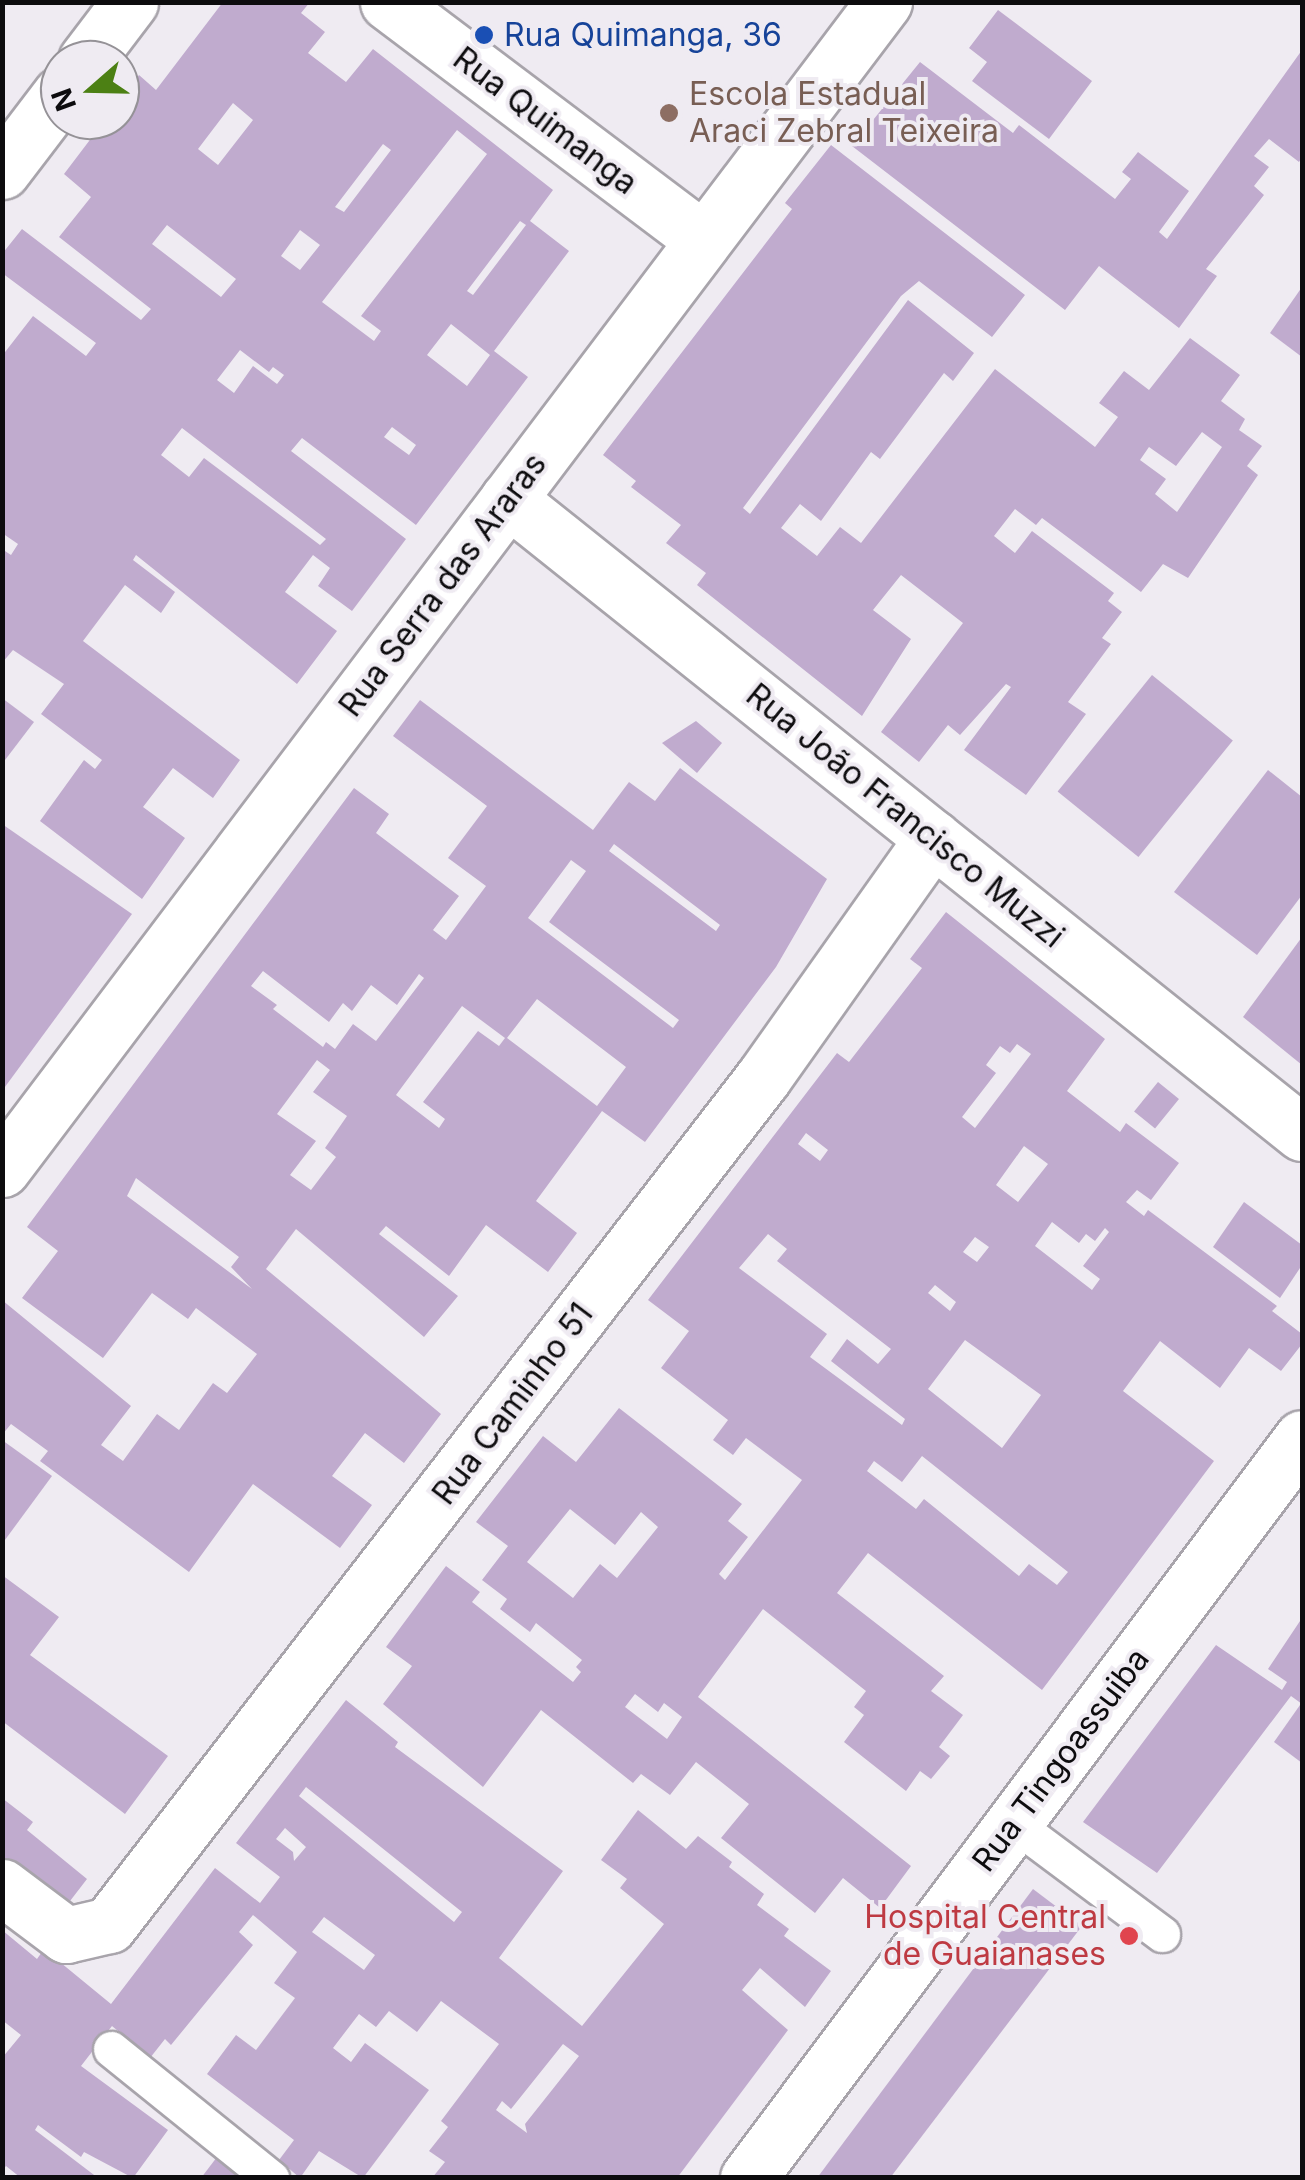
<!DOCTYPE html>
<html>
<head>
<meta charset="utf-8">
<style>
	body { margin:0 }
	#map { position:relative; width:1305px; height:2180px; overflow:hidden; background:#efebf2; font-family:Inter,sans-serif }
	div>[style] { position:absolute }
	[style*='--x'] { left:calc(var(--x)*1px); top:calc(var(--y)*1px); width:calc(var(--w)*1px); rotate:calc(var(--a)*1deg) }
	.building>* { inset:0; background:#c0abce; transform-origin:0 0 }
	.roads { filter:drop-shadow(2px 0 #a8a4ab) drop-shadow(-2px 0 #a8a4ab) drop-shadow(0 2px #a8a4ab) drop-shadow(0 -2px #a8a4ab) }
	.service>* { height:35px; margin:-17.5px; padding:0 17.5px; transform-origin:17.5px; border-radius:17.5px; background:#fff }
	.minor>* { height:55px; margin:-27.5px; padding:0 27.5px; transform-origin:27.5px; border-radius:27.5px; background:#fff }
	.dots>* { width:28px; height:28px; translate:-50% -50%; box-sizing:border-box; border:5px solid #efebf2; border-radius:50% }
	span { translate:-50% -50%; white-space:nowrap; text-align:center; line-height:1.15; -webkit-text-stroke:8px #efebf2; paint-order:stroke }
	.transit-label { font-size:32px; color:#164399 }
	.left { translate:0 -50%; text-align:left }
	.education-label { font-size:32px; color:#785e54 }
	.street-label { font-size:32px; color:#0d0c0e }
	.health-label { font-size:32px; color:#be3a42 }
	.right { translate:-100% -50%; text-align:right }
	.frame { position:absolute; inset:0; border:5px solid #0d0c0e; pointer-events:none }
	.north { position:absolute; left:40px; top:40px; width:100px; height:100px; box-sizing:border-box; background:#efebf2; border:2px solid #959297; border-radius:50%; rotate:250deg; font-size:28px; font-weight:700; line-height:40px; text-align:center; color:#0d0c0e }
	.north::after { content:''; display:block; margin:auto; width:35px; height:45px; background:#4c8014; clip-path:polygon(50% 0,100% 100%,50% 72%,0 100%) }
</style>
</head>
<body>
<div id="map">
	<div class="building">
		<div style="clip-path:polygon(evenodd,223px 2px,310px 2px,301px 13px,325px 32px,308px 53px,346px 82px,373px 49px,553px 190px,530px 221px,569px 251px,494px 351px,528px 377px,416px 525px,302px 438px,291px 451px,406px 539px,352px 611px,318px 586px,330px 568px,313px 555px,285px 592px,337px 631px,297px 684px,136px 555px,133px 560px,175px 592px,161px 613px,125px 585px,83px 641px,240px 760px,213px 798px,173px 768px,143px 807px,185px 838px,142px 899px,40px 821px,84px 760px,95px 769px,102px 760px,41px 714px,64px 684px,13px 650px,2px 663px,2px 549px,11px 555px,18px 544px,2px 533px,2px 356px,33px 316px,86px 356px,96px 343px,2px 273px,2px 254px,22px 229px,141px 320px,151px 309px,59px 237px,91px 197px,64px 174px,105px 120px,120px 120px,120px 100px,139px 75px,156px 90px,223px 2px,233px 103px,253px 120px,218px 165px,198px 149px,233px 103px,223px 2px,457px 130px,487px 154px,361px 316px,381px 331px,374px 341px,322px 302px,457px 130px,223px 2px,383px 144px,391px 150px,344px 212px,335px 207px,383px 144px,223px 2px,520px 221px,526px 225px,473px 295px,467px 291px,520px 221px,223px 2px,167px 225px,236px 279px,221px 297px,152px 244px,167px 225px,223px 2px,300px 230px,320px 245px,300px 270px,281px 256px,300px 230px,223px 2px,451px 324px,490px 355px,467px 386px,427px 355px,451px 324px,223px 2px,240px 350px,269px 372px,273px 367px,284px 375px,277px 384px,253px 366px,234px 393px,217px 380px,240px 350px,223px 2px,392px 427px,416px 445px,409px 455px,384px 437px,392px 427px,223px 2px,182px 428px,326px 539px,320px 545px,204px 458px,189px 477px,161px 455px,182px 428px)"></div>
		<div style="clip-path:polygon(998px 10px,1092px 81px,1049px 139px,972px 81px,987px 62px,969px 48px)"></div>
		<div style="clip-path:polygon(1302px 50px,1302px 157px,1299px 162px,1269px 139px,1254px 156px,1269px 167px,1254px 186px,1264px 195px,1206px 269px,1217px 276px,1179px 328px,1099px 266px,1065px 310px,852px 146px,920px 62px,1013px 133px,1019px 125px,1115px 199px,1131px 179px,1122px 172px,1138px 152px,1189px 191px,1159px 232px,1167px 239px)"></div>
		<div style="clip-path:polygon(evenodd,831px 145px,1025px 295px,992px 337px,919px 281px,901px 296px,743px 508px,750px 514px,908px 300px,974px 353px,953px 381px,944px 373px,880px 459px,871px 452px,821px 521px,800px 504px,781px 528px,817px 556px,840px 527px,861px 543px,995px 369px,1095px 447px,1118px 417px,1099px 403px,1124px 371px,1149px 390px,1190px 338px,1240px 375px,1221px 401px,1245px 419px,1239px 430px,1262px 446px,1247px 466px,1258px 475px,1188px 578px,1163px 564px,1141px 592px,1042px 518px,1036px 525px,1015px 509px,994px 536px,1015px 553px,1032px 531px,1114px 593px,1108px 601px,1122px 612px,1102px 638px,1111px 644px,1068px 702px,1086px 714px,1026px 795px,964px 750px,1011px 687px,1006px 684px,960px 735px,948px 725px,919px 762px,881px 732px,963px 623px,901px 575px,873px 610px,911px 639px,862px 716px,697px 585px,706px 573px,666px 543px,681px 525px,631px 487px,636px 481px,603px 455px,792px 209px,785px 203px,831px 145px,1202px 432px,1222px 447px,1177px 512px,1155px 494px,1166px 479px,1140px 460px,1149px 447px,1176px 466px,1202px 432px)"></div>
		<div style="clip-path:polygon(1302px 287px,1302px 357px,1270px 333px)"></div>
		<div style="left:1152px;top:675px;width:104px;height:150px;rotate:39deg"></div>
		<div style="clip-path:polygon(2px 698px,34px 722px,2px 764px)"></div>
		<div style="clip-path:polygon(evenodd,420px 700px,593px 830px,629px 782px,655px 801px,680px 768px,827px 879px,776px 967px,645px 1142px,602px 1111px,536px 1201px,577px 1233px,548px 1272px,486px 1225px,449px 1276px,386px 1226px,379px 1234px,458px 1296px,424px 1337px,296px 1229px,266px 1269px,441px 1414px,404px 1463px,365px 1433px,332px 1476px,372px 1505px,340px 1548px,253px 1484px,189px 1572px,40px 1461px,48px 1451px,11px 1424px,2px 1435px,2px 1300px,131px 1406px,101px 1445px,123px 1461px,157px 1414px,179px 1430px,213px 1383px,227px 1393px,257px 1354px,196px 1308px,188px 1319px,152px 1293px,103px 1358px,22px 1298px,58px 1251px,27px 1227px,354px 788px,389px 814px,376px 833px,459px 896px,433px 930px,446px 940px,486px 886px,448px 858px,487px 806px,393px 736px,420px 700px,614px 844px,720px 925px,716px 931px,609px 851px,614px 844px,420px 700px,571px 860px,586px 871px,549px 922px,679px 1020px,673px 1028px,528px 918px,571px 860px,420px 700px,263px 971px,329px 1022px,343px 1003px,352px 1011px,371px 985px,397px 1005px,419px 974px,424px 978px,376px 1041px,353px 1024px,335px 1049px,326px 1042px,323px 1047px,273px 1009px,277px 1005px,251px 986px,263px 971px,420px 700px,537px 999px,626px 1067px,597px 1106px,507px 1038px,537px 999px,420px 700px,462px 1006px,505px 1038px,499px 1046px,478px 1031px,423px 1102px,445px 1119px,439px 1128px,396px 1095px,462px 1006px,420px 700px,317px 1060px,330px 1070px,313px 1092px,347px 1116px,325px 1148px,336px 1157px,311px 1190px,290px 1175px,316px 1141px,277px 1114px,317px 1060px,420px 700px,136px 1178px,239px 1257px,231px 1267px,252px 1289px,127px 1196px,136px 1178px)"></div>
		<div style="clip-path:polygon(696px 721px,722px 743px,697px 773px,662px 743px)"></div>
		<div style="clip-path:polygon(1268px 770px,1302px 797px,1302px 895px,1257px 955px,1174px 892px)"></div>
		<div style="clip-path:polygon(2px 824px,132px 914px,2px 1091px)"></div>
		<div style="clip-path:polygon(evenodd,946px 912px,1105px 1039px,1067px 1091px,1120px 1132px,1126px 1123px,1179px 1163px,1151px 1200px,1137px 1190px,1126px 1202px,1144px 1216px,1148px 1210px,1277px 1306px,1272px 1311px,1302px 1334px,1302px 1344px,1281px 1371px,1249px 1348px,1220px 1388px,1160px 1341px,1123px 1391px,1214px 1461px,1042px 1690px,868px 1553px,837px 1593px,944px 1676px,931px 1691px,963px 1715px,939px 1747px,950px 1756px,931px 1779px,920px 1771px,906px 1791px,844px 1742px,864px 1715px,854px 1707px,866px 1691px,763px 1609px,698px 1697px,911px 1866px,880px 1908px,843px 1878px,815px 1913px,721px 1838px,749px 1804px,696px 1762px,670px 1795px,641px 1774px,633px 1783px,541px 1710px,483px 1787px,383px 1704px,412px 1666px,386px 1647px,446px 1566px,480px 1592px,472px 1602px,573px 1682px,581px 1672px,576px 1667px,582px 1660px,536px 1623px,530px 1632px,500px 1609px,507px 1599px,482px 1580px,508px 1546px,476px 1522px,543px 1436px,576px 1462px,619px 1408px,742px 1504px,728px 1521px,748px 1537px,719px 1574px,725px 1580px,802px 1480px,746px 1438px,733px 1455px,713px 1440px,728px 1420px,661px 1368px,689px 1331px,648px 1300px,837px 1053px,849px 1062px,922px 968px,910px 959px,946px 912px,1017px 1044px,1031px 1054px,975px 1128px,962px 1117px,996px 1073px,986px 1065px,1000px 1046px,1010px 1053px,1017px 1044px,946px 912px,806px 1133px,828px 1150px,820px 1161px,798px 1144px,806px 1133px,946px 912px,1024px 1146px,1048px 1164px,1018px 1202px,996px 1185px,1024px 1146px,946px 912px,1052px 1222px,1079px 1243px,1086px 1234px,1095px 1241px,1105px 1228px,1109px 1232px,1083px 1266px,1100px 1279px,1092px 1290px,1035px 1246px,1052px 1222px,946px 912px,768px 1234px,787px 1249px,777px 1261px,891px 1349px,878px 1364px,847px 1339px,831px 1361px,905px 1419px,902px 1425px,810px 1357px,827px 1334px,739px 1268px,768px 1234px,946px 912px,975px 1237px,989px 1247px,977px 1262px,963px 1252px,975px 1237px,946px 912px,935px 1285px,956px 1302px,950px 1311px,928px 1293px,935px 1285px,946px 912px,965px 1340px,1041px 1395px,1002px 1448px,928px 1389px,965px 1340px,946px 912px,922px 1456px,1068px 1572px,1057px 1585px,1029px 1564px,1019px 1576px,924px 1499px,916px 1509px,867px 1471px,874px 1461px,902px 1482px,922px 1456px,946px 912px,570px 1509px,615px 1545px,641px 1512px,658px 1527px,617px 1578px,600px 1564px,573px 1598px,527px 1562px,570px 1509px,946px 912px,635px 1694px,658px 1712px,664px 1703px,682px 1717px,667px 1739px,625px 1707px,635px 1694px)"></div>
		<div style="clip-path:polygon(1302px 937px,1302px 1065px,1243px 1017px)"></div>
		<div style="left:1158px;top:1082px;width:27px;height:38px;rotate:39deg"></div>
		<div style="clip-path:polygon(1244px 1202px,1302px 1245px,1302px 1265px,1280px 1298px,1213px 1247px)"></div>
		<div style="clip-path:polygon(2px 1440px,52px 1476px,2px 1544px)"></div>
		<div style="clip-path:polygon(2px 1575px,59px 1617px,30px 1655px,168px 1756px,125px 1814px,2px 1721px)"></div>
		<div style="clip-path:polygon(1302px 1618px,1302px 1704px,1291px 1696px,1157px 1873px,1083px 1822px,1216px 1645px,1282px 1690px,1287px 1682px,1268px 1669px)"></div>
		<div style="clip-path:polygon(evenodd,346px 1700px,398px 1742px,395px 1747px,563px 1871px,499px 1958px,582px 2026px,664px 1924px,620px 1888px,627px 1879px,601px 1860px,638px 1810px,686px 1849px,698px 1836px,732px 1862px,729px 1867px,764px 1894px,757px 1905px,789px 1929px,784px 1936px,831px 1971px,805px 2007px,760px 1968px,742px 1990px,788px 2030px,677px 2178px,432px 2178px,445px 2162px,429px 2151px,448px 2127px,441px 2121px,499px 2044px,441px 2001px,417px 2032px,389px 2011px,376px 2027px,359px 2014px,333px 2048px,351px 2062px,365px 2043px,429px 2090px,363px 2178px,319px 2151px,300px 2178px,279px 2160px,294px 2140px,207px 2074px,236px 2035px,256px 2050px,295px 1998px,274px 1983px,297px 1952px,253px 1915px,239px 1932px,253px 1945px,171px 2045px,165px 2039px,150px 2058px,112px 2026px,81px 2066px,168px 2130px,133px 2178px,84px 2152px,81px 2157px,38px 2125px,35px 2130px,98px 2178px,21px 2178px,6px 2166px,2px 2171px,2px 2058px,21px 2035px,2px 2020px,2px 1930px,37px 1959px,44px 1949px,111px 2004px,215px 1868px,260px 1903px,280px 1877px,236px 1843px,346px 1700px,306px 1787px,462px 1912px,454px 1922px,299px 1796px,306px 1787px,346px 1700px,285px 1828px,306px 1847px,294px 1861px,293px 1852px,276px 1839px,285px 1828px,346px 1700px,324px 1917px,375px 1955px,364px 1970px,312px 1932px,324px 1917px,346px 1700px,563px 2044px,579px 2056px,525px 2124px,527px 2133px,496px 2110px,502px 2101px,511px 2109px,563px 2044px)"></div>
		<div style="clip-path:polygon(1300px 1705px,1302px 1706px,1302px 1763px,1274px 1742px)"></div>
		<div style="clip-path:polygon(2px 1798px,33px 1822px,27px 1830px,87px 1879px,60px 1914px,2px 1868px)"></div>
		<div style="clip-path:polygon(1033px 1889px,1082px 1926px,890px 2178px,817px 2178px)"></div>
		<div style="clip-path:polygon(217px 2157px,242px 2178px,201px 2178px)"></div>
	</div>
	<div class="roads">
		<div class="service">
			<div style="--x:1013;--y:1823;--w:186;--a:36.7"></div>
			<div style="--x:111;--y:2049;--w:206;--a:38.9"></div>
		</div>
		<div class="minor">
			<div style="--x:388;--y:2;--w:394;--a:37"></div>
			<div style="--x:86;--y:60;--w:73;--a:-52.8"></div>
			<div style="--x:2;--y:171;--w:96;--a:-52.7"></div>
			<div style="--x:508;--y:499;--w:1016;--a:38.61"></div>
			<div style="--x:2;--y:1169;--w:1463;--a:-52.92"></div>
			<div style="--x:2;--y:1887;--w:80;--a:36.9"></div>
			<div style="--x:66;--y:1935;--w:44;--a:-13.1"></div>
			<div style="--x:109;--y:1925;--w:1070;--a:-52.33"></div>
			<div style="--x:763;--y:1078;--w:294;--a:-54.7"></div>
			<div style="--x:748;--y:2178;--w:924;--a:-53.18"></div>
		</div>
	</div>
	<div class="dots">
		<div style="left:484px;top:35px;background:#1a4fb4"></div>
		<div style="left:669px;top:113px;background:#8d6e63"></div>
		<div style="left:1129px;top:1936px;background:#e0444e"></div>
	</div>
	<div class="transit-label">
		<span class="left" style="left:504px;top:35px">Rua Quimanga, 36</span>
	</div>
	<div class="education-label">
		<span class="left" style="left:689px;top:113px">Escola Estadual<br>Araci Zebral Teixeira</span>
	</div>
	<div class="street-label">
		<span style="left:545px;top:121px;rotate:37deg">Rua Quimanga</span>
		<span style="left:443px;top:585px;rotate:-53deg">Rua Serra das Araras</span>
		<span style="left:905px;top:816px;rotate:39deg">Rua João Francisco Muzzi</span>
		<span style="left:513px;top:1404px;rotate:-53deg">Rua Caminho 51</span>
		<span style="left:1061px;top:1760px;rotate:-53deg">Rua Tingoassuiba</span>
	</div>
	<div class="health-label">
		<span class="right" style="left:1106px;top:1936px">Hospital Central<br>de Guaianases</span>
	</div>
	<div class="frame"></div>
	<div class="north">N</div>
</div>
</body>
</html>
